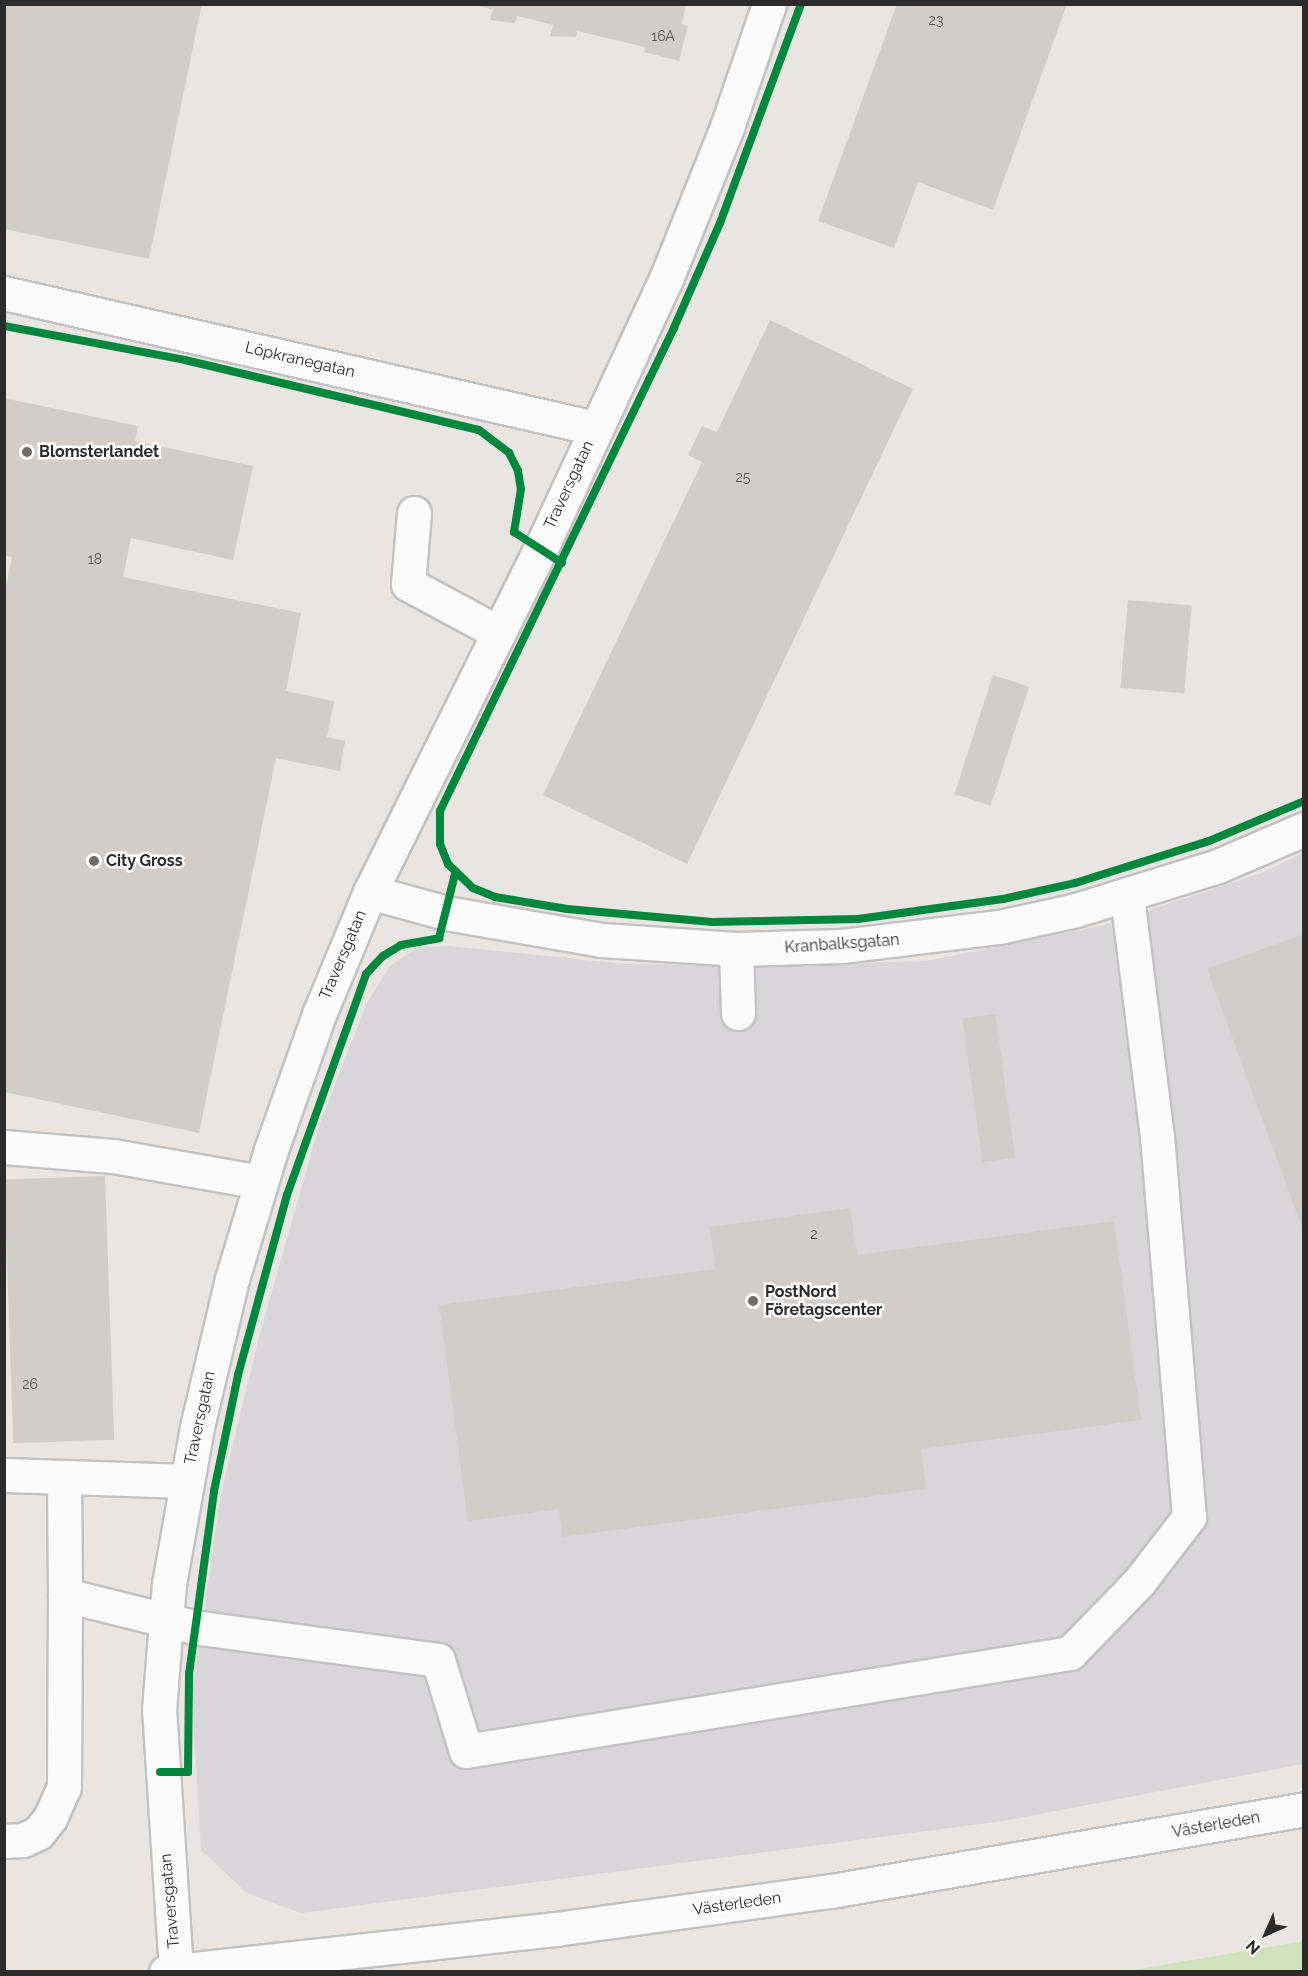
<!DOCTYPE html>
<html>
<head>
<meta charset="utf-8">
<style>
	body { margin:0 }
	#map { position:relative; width:1308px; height:1976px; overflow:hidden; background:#e8e5e2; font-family:Raleway,sans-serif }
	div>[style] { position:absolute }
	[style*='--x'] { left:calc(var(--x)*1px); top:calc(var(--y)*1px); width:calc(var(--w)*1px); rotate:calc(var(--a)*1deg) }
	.industrial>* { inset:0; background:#d8d6d9 }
	.green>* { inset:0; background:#cee3bc }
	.building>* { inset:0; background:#d0cdcb; transform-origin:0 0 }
	.roads { filter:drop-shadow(2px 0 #c2c2c2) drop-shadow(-2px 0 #c2c2c2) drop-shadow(0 2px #c2c2c2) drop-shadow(0 -2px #c2c2c2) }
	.minor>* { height:33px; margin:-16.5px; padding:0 16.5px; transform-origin:16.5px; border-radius:16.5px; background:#fcfbfb }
	.cycleway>* { height:8px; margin:-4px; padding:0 4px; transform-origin:4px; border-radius:4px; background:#00873e }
	.dots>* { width:16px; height:16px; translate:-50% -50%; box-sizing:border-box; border:3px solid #fff; border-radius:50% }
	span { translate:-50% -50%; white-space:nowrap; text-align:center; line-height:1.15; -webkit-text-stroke:5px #fff; paint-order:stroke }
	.number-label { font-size:14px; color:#555454 }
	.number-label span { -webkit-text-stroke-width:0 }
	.street-label { font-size:16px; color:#2b2b2b }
	.poi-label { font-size:16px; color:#2b2b2b; font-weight:700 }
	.left { translate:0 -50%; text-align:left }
	.frame { position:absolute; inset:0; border:6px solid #2b2b2b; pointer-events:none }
	.north { position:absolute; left:1236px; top:1904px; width:60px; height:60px; -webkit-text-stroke:4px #fff; paint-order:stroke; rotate:225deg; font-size:16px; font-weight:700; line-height:24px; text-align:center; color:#2b2b2b }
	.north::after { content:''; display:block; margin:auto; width:21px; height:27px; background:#2b2b2b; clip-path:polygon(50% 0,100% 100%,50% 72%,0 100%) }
</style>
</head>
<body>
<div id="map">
	<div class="industrial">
		<div style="clip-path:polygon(1303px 853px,1303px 1764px,1003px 1821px,301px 1913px,247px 1893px,201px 1850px,192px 1692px,221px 1494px,259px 1337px,320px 1123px,366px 1005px,389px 967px,418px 947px,450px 946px,624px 964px,788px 965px,926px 961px,1101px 926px,1262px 873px)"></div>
	</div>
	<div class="green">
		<div style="clip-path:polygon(1303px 1941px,1303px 1971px,1128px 1971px)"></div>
	</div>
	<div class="building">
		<div style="clip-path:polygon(4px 4px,202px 4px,149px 259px,4px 229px)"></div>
		<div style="clip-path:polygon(473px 4px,686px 4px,682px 24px,688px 26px,679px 61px,644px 52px,645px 47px,577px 31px,576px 37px,550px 36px,553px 25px,517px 16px,515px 23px,490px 20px,493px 10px)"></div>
		<div style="clip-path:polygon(897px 4px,1067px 4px,993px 210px,918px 182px,894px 248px,818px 221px)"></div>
		<div style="clip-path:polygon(770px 320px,913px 389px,687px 864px,543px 795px,702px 462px,688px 455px,702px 426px,717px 432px)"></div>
		<div style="clip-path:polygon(4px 398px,138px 426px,135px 441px,253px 466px,233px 560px,131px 538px,123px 577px,301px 613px,286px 691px,334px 701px,327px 737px,345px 741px,340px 771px,276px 758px,199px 1133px,4px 1092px,4px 596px,12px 557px,4px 555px)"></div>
		<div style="left:1128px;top:600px;width:64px;height:88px;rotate:5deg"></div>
		<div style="left:993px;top:675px;width:38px;height:125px;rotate:18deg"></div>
		<div style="clip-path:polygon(1304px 934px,1304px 1230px,1303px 1230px,1207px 969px)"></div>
		<div style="left:995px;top:1014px;width:145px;height:33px;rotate:82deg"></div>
		<div style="left:105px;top:1176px;width:264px;height:101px;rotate:88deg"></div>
		<div style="clip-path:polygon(850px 1208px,857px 1255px,1114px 1221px,1141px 1420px,921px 1449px,926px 1489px,562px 1537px,559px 1509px,468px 1521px,439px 1305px,715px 1269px,710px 1227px)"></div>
	</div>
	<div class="roads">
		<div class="minor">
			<div style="--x:4;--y:293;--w:606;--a:12.87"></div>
			<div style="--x:414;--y:513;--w:71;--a:94.8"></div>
			<div style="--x:408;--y:584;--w:103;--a:28.3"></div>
			<div style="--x:370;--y:892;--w:79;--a:15.4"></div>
			<div style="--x:446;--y:913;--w:158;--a:9.8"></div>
			<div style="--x:602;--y:940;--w:134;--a:3.8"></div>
			<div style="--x:736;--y:949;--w:105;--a:-1.6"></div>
			<div style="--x:841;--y:946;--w:159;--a:-6.9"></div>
			<div style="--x:999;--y:927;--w:79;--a:-12.4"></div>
			<div style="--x:1076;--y:910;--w:149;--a:-17.2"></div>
			<div style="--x:1218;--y:866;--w:94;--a:-23.3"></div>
			<div style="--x:736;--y:949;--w:64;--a:88.2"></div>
			<div style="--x:4;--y:1147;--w:109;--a:4.7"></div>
			<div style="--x:113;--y:1156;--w:150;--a:10"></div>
			<div style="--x:4;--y:1475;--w:183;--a:1.9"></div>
			<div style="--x:64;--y:1477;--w:118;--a:89.5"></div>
			<div style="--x:4;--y:1841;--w:19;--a:-3"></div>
			<div style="--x:23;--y:1840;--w:17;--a:-25"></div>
			<div style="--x:38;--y:1833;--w:19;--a:-51"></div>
			<div style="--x:50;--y:1818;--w:34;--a:-66"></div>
			<div style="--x:64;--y:1787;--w:192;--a:-89.7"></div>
			<div style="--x:65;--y:1595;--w:133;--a:13.9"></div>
			<div style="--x:194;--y:1627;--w:246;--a:7.7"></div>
			<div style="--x:438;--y:1660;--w:95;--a:72.9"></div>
			<div style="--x:466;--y:1751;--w:612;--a:-9.22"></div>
			<div style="--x:1070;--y:1653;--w:99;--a:-45.8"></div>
			<div style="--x:1139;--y:1582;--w:82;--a:-52.4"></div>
			<div style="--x:1189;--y:1517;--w:381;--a:-94.8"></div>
			<div style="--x:1157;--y:1137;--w:243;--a:-97.1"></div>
			<div style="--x:176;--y:1971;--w:262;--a:-93.7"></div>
			<div style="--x:159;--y:1710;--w:126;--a:-85.5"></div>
			<div style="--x:169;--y:1584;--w:159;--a:-79.9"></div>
			<div style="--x:197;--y:1427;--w:152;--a:-76.7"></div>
			<div style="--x:232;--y:1279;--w:135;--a:-73.2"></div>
			<div style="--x:271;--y:1150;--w:146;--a:-70.5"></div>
			<div style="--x:320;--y:1012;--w:130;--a:-67.4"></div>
			<div style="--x:370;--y:892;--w:384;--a:-63.6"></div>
			<div style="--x:541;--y:548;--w:297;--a:-65.1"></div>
			<div style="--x:666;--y:279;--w:164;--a:-68.1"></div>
			<div style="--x:727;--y:127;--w:130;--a:-71.1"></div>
			<div style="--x:166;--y:1972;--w:392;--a:-6.3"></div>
			<div style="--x:556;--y:1929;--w:278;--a:-7.9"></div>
			<div style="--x:831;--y:1891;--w:480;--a:-9.8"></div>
		</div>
	</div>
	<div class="cycleway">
		<div style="--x:801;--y:4;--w:233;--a:110.3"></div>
		<div style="--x:720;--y:223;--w:115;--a:113.7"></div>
		<div style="--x:674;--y:328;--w:537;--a:115.85"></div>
		<div style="--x:440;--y:811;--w:33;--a:90"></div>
		<div style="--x:440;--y:844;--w:22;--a:68"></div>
		<div style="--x:448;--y:864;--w:35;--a:44"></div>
		<div style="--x:473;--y:888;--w:24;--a:22"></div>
		<div style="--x:495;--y:897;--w:73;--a:9.5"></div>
		<div style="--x:567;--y:909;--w:146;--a:5.1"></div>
		<div style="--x:712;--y:922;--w:146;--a:-1.2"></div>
		<div style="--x:858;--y:919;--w:146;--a:-7.9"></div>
		<div style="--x:1003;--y:899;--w:74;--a:-12.5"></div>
		<div style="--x:1075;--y:883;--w:140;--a:-17.4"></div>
		<div style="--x:1209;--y:841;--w:103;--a:-22.8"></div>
		<div style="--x:4;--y:326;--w:184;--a:10.6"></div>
		<div style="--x:185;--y:360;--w:302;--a:13.4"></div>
		<div style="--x:479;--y:430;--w:38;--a:37"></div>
		<div style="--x:509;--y:453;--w:20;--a:63"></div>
		<div style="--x:518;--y:471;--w:18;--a:81"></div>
		<div style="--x:521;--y:489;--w:44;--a:99.2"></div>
		<div style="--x:514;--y:532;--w:57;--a:32.9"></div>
		<div style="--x:160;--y:1772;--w:28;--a:0"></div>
		<div style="--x:188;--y:1772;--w:98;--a:-89.4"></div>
		<div style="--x:189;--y:1674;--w:185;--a:-82.2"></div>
		<div style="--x:214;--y:1491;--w:118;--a:-78.3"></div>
		<div style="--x:238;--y:1375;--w:187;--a:-74.8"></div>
		<div style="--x:287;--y:1195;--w:235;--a:-70.3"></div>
		<div style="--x:366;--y:974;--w:25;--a:-47"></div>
		<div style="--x:383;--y:956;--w:21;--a:-31"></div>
		<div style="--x:401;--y:945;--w:39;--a:-10"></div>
		<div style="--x:439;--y:938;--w:66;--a:-76"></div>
	</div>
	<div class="dots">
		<div style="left:27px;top:452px;background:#6d6c6b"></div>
		<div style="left:94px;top:861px;background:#6d6c6b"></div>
		<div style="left:753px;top:1301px;background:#6d6c6b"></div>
	</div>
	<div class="number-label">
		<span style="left:936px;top:20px">23</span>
		<span style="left:663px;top:36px">16A</span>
		<span style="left:743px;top:477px">25</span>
		<span style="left:95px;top:559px">18</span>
		<span style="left:814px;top:1234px">2</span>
		<span style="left:30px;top:1384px">26</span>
	</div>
	<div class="street-label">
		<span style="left:300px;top:360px;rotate:13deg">Löpkranegatan</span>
		<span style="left:569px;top:485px;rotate:-65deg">Traversgatan</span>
		<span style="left:842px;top:944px;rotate:-4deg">Kranbalksgatan</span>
		<span style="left:343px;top:955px;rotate:-67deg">Traversgatan</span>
		<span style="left:200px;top:1418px;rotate:-78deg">Traversgatan</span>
		<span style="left:1216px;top:1825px;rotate:-10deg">Västerleden</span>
		<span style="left:170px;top:1901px;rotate:-95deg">Traversgatan</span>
		<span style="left:737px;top:1904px;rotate:-8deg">Västerleden</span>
	</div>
	<div class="poi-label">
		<span class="left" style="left:39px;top:452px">Blomsterlandet</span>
		<span class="left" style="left:106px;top:861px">City Gross</span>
		<span class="left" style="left:765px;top:1301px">PostNord<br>Företagscenter</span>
	</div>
	<div class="frame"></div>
	<div class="north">N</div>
</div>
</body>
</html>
